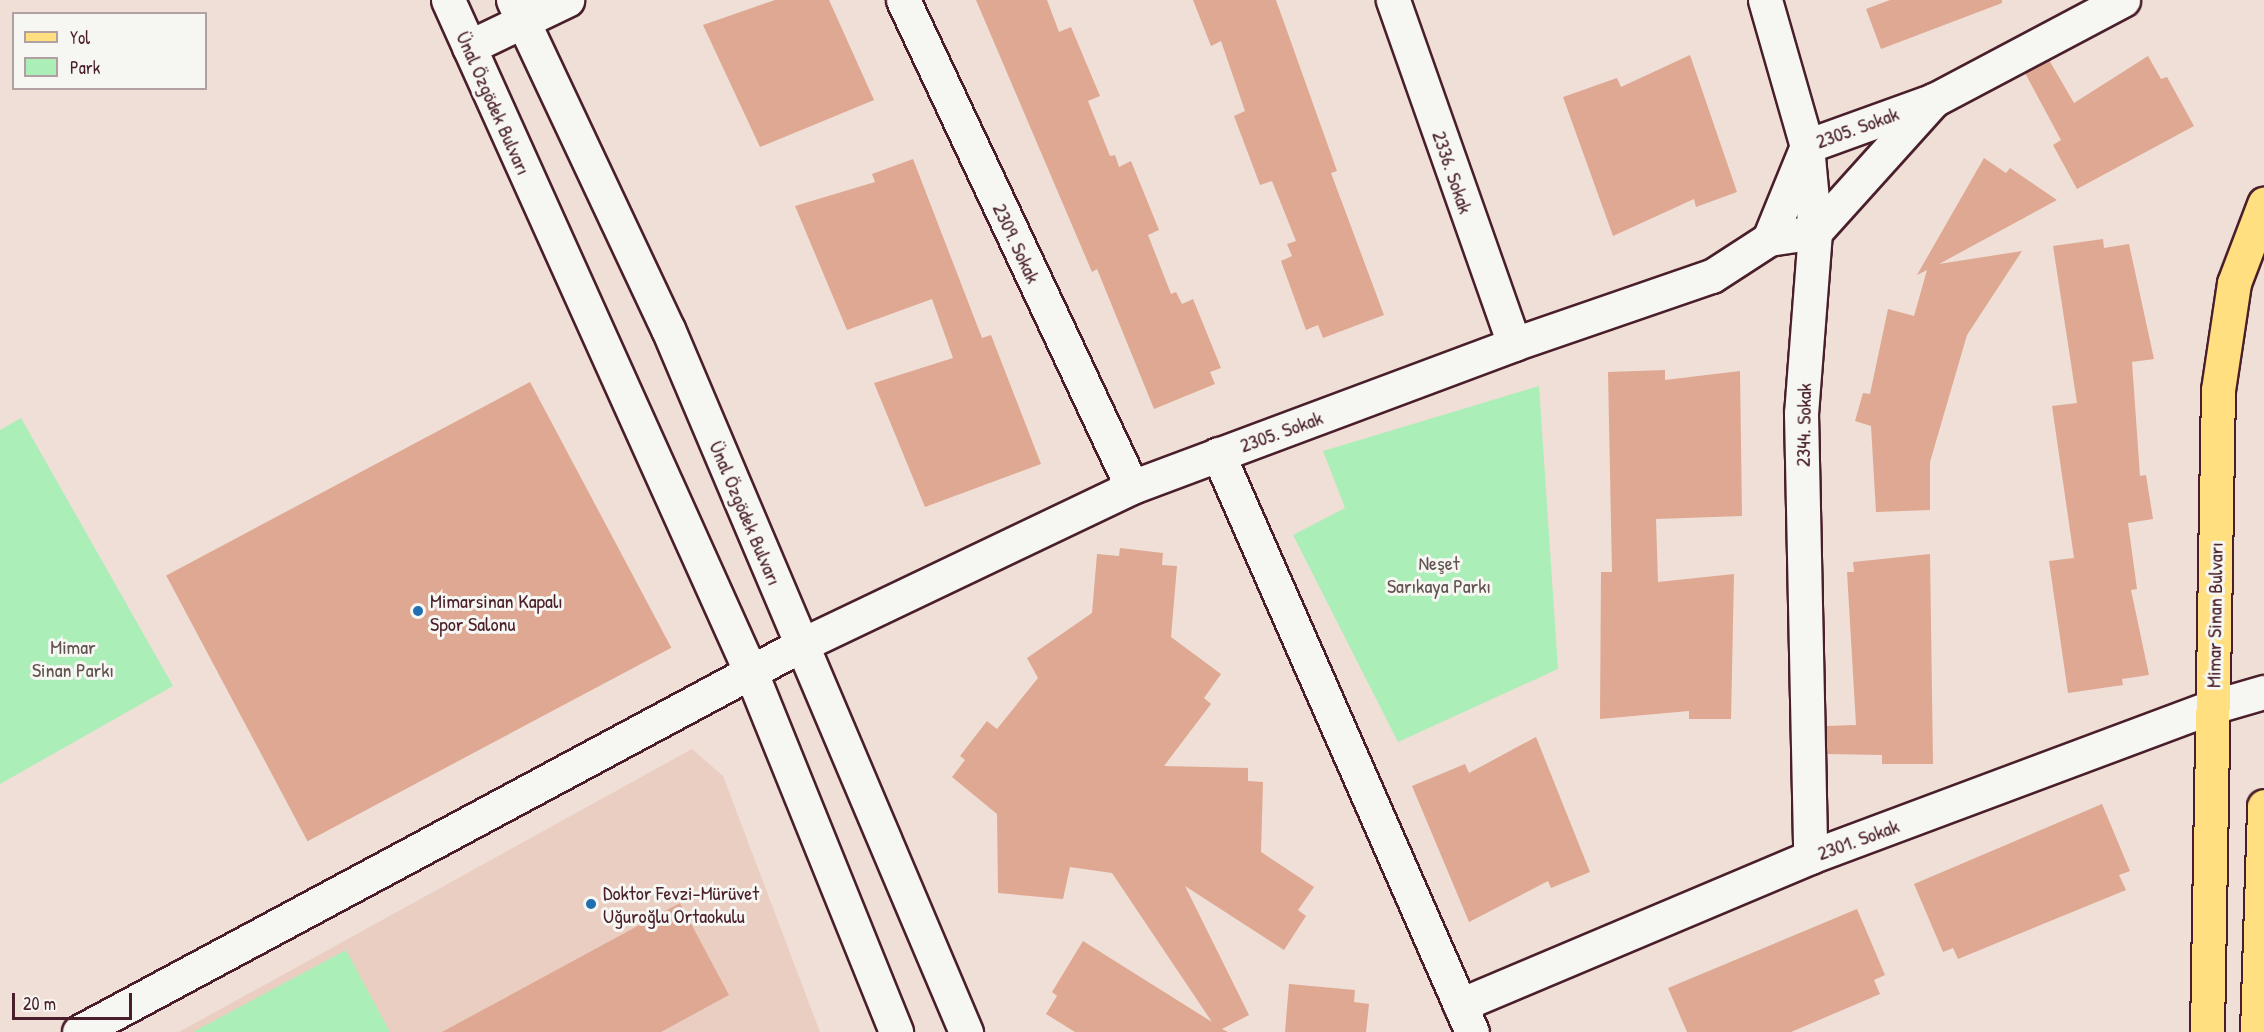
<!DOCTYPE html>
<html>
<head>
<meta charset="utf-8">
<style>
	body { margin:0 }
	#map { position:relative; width:2264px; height:1032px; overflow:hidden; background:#efdfd6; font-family:"Patrick Hand",sans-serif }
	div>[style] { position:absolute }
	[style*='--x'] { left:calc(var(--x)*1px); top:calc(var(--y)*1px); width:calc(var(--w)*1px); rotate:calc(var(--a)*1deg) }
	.built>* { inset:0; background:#eacec2 }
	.green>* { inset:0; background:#aceeb7 }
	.building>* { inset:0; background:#dea893; transform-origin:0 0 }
	.roads { filter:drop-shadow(2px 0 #4a1f2b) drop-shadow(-2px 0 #4a1f2b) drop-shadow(0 2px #4a1f2b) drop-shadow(0 -2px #4a1f2b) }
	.street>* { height:33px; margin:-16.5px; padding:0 16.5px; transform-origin:16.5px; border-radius:16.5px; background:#f6f6f2 }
	.secondary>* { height:33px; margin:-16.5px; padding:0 16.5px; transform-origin:16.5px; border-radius:16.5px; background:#f6f6f2 }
	.primary>* { height:33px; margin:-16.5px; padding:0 16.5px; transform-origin:16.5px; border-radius:16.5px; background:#ffdf80 }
	.dots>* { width:16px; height:16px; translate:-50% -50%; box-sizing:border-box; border:3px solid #f6f6f2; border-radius:50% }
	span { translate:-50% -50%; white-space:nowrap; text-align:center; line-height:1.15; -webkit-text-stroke:6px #f6f6f2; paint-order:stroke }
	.street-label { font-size:20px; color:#4a1f2b }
	.park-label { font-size:20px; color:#62534e }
	.poi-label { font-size:20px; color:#4a1f2b }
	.left { translate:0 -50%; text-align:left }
	.legend { position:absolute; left:12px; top:12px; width:195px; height:78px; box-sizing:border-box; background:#f6f6f2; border:2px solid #b1a0a2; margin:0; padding:8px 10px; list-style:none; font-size:18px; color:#4a1f2b }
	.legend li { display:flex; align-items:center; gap:12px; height:30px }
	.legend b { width:30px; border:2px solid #b1a0a2 }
	.scale { position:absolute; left:12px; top:993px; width:120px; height:27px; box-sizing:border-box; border:3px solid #4a1f2b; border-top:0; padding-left:8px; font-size:18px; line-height:21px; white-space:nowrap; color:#4a1f2b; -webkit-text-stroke:4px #f6f6f2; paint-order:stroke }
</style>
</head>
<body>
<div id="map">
	<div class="built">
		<div style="clip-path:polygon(692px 749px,723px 776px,820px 1032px,179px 1032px)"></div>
	</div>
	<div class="green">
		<div style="clip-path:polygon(1539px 386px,1558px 669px,1398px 742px,1293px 535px,1345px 508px,1323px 451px)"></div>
		<div style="clip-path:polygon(21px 418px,173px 686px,0 784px,0 430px)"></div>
		<div style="clip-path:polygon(346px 950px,390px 1032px,193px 1032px)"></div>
	</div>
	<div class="building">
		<div style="clip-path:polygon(775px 0,829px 0,874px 100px,760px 147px,703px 25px)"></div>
		<div style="clip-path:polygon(976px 0,1047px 0,1059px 32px,1071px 27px,1100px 96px,1088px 101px,1110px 156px,1115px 155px,1119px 167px,1131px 161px,1159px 230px,1148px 235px,1171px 294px,1176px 292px,1182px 304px,1193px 299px,1221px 368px,1210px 372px,1215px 384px,1154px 409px,1097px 269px,1092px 272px)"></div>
		<div style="clip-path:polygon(1193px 0,1276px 0,1337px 171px,1331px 173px,1384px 315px,1323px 338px,1318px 325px,1306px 330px,1281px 261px,1292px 256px,1287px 244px,1296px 241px,1272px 181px,1260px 185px,1234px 116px,1245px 111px,1221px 41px,1211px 46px)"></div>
		<div style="clip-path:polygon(1890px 0,2002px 0,2002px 3px,1881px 49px,1866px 9px)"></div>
		<div style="clip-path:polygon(1690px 55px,1737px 192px,1696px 207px,1694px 199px,1613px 236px,1563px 97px,1617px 78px,1621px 87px)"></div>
		<div style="clip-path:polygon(2148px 56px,2161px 79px,2167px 77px,2194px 126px,2077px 189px,2053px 145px,2061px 140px,2025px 73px,2049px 60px,2074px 103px)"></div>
		<div style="clip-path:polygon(1984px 158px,2006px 173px,2010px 168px,2057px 200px,1939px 264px,2022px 251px,1967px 335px,1930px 462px,1930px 510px,1876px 512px,1871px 426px,1855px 421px,1863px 393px,1870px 394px,1888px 309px,1914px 316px,1927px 270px,1917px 275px)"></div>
		<div style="clip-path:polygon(913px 159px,982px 338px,991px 335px,1041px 464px,925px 507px,874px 383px,953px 358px,932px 299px,847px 330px,795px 206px,875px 182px,872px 174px)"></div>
		<div style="clip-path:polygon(2103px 239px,2104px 248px,2129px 244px,2154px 359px,2132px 362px,2140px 476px,2146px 475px,2153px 519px,2128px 523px,2137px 589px,2131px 590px,2149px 675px,2122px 679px,2123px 685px,2068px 693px,2049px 561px,2074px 558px,2052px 406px,2077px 403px,2053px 246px)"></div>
		<div style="clip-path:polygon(1665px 370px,1665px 380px,1740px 371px,1742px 516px,1656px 519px,1658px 582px,1734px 574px,1731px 719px,1689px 719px,1689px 711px,1600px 719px,1601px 572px,1612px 572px,1608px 372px)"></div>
		<div style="left:530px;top:382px;width:301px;height:412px;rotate:62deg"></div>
		<div style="clip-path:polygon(1120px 548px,1163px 553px,1162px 565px,1177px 566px,1171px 637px,1221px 674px,1204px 698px,1211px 704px,1164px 766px,1248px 768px,1248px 781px,1263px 782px,1261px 852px,1314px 887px,1298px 910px,1306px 916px,1284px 950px,1185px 886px,1249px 1015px,1222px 1029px,1228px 1032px,1075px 1032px,1046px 1014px,1057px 996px,1052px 992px,1083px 941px,1212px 1022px,1112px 873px,1070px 867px,1063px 899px,998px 893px,997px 814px,952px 777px,965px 760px,960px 756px,987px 721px,997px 729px,1038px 678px,1027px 658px,1092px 613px,1097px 554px,1119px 556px)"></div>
		<div style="clip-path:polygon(1930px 554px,1933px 764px,1882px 764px,1882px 755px,1827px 754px,1826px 726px,1856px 725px,1847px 572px,1854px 572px,1853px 562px)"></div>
		<div style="clip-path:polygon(1536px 737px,1590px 872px,1551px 888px,1548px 881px,1469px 922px,1412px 786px,1465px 764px,1469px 773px)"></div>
		<div style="clip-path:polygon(2102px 804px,2130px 871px,2119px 875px,2126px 890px,1958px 959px,1953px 948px,1943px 952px,1914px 884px)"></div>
		<div style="clip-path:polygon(680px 903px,729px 995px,661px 1032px,442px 1032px)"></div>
		<div style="clip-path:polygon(1857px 909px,1885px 975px,1874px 980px,1880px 994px,1791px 1032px,1687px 1032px,1668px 988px)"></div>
		<div style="clip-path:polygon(1289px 984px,1355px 990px,1354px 1002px,1369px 1004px,1366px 1032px,1285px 1032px)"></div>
	</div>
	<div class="roads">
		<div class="street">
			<div style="--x:903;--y:0;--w:538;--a:64.82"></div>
			<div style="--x:1765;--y:0;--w:152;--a:74"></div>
			<div style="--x:1807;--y:146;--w:86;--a:84.7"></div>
			<div style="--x:1815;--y:232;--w:182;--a:94.4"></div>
			<div style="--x:1801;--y:413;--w:444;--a:88.8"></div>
			<div style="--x:469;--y:47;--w:109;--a:-25.6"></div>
			<div style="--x:1769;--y:239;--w:100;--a:-67.8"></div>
			<div style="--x:1807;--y:146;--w:135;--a:-19.9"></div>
			<div style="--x:1934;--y:100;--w:214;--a:-27.9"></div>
			<div style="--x:1514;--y:344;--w:209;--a:-19"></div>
			<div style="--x:1712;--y:276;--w:68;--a:-33"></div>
			<div style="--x:1769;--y:239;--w:47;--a:-8.7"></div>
			<div style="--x:1815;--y:232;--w:178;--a:-48"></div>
			<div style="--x:1218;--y:454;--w:631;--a:66.28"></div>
			<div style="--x:1460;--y:1005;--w:380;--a:-22.9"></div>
			<div style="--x:1810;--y:857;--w:429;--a:-20.5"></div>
			<div style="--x:2212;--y:707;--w:54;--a:-16.1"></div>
		</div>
		<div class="secondary">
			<div style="--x:448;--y:0;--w:740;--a:65.75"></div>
			<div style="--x:752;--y:675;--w:385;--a:68"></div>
			<div style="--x:513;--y:0;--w:364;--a:64.8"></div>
			<div style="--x:668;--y:329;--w:764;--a:67.03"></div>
			<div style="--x:79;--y:1032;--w:819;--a:-28.19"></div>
			<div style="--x:801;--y:645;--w:367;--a:-25.5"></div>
			<div style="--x:1132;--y:487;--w:408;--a:-20.5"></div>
			<div style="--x:1514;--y:344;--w:365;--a:-109.4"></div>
		</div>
		<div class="primary">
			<div style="--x:2207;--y:1032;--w:642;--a:-89.02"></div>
			<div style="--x:2218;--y:390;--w:108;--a:-81.5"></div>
			<div style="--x:2234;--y:283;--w:85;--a:-69.2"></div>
			<div style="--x:2257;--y:1032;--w:226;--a:-88.2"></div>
		</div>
	</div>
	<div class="dots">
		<div style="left:418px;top:611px;background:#1f6fb2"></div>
		<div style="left:591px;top:904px;background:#1f6fb2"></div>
	</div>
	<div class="street-label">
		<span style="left:494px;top:103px;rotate:66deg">Ünal Özgödek Bulvarı</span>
		<span style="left:1857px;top:127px;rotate:-20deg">2305. Sokak</span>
		<span style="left:1453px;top:172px;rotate:71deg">2336. Sokak</span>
		<span style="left:1017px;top:243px;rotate:65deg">2309. Sokak</span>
		<span style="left:1803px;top:425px;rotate:-89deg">2344. Sokak</span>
		<span style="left:1281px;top:431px;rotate:-20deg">2305. Sokak</span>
		<span style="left:746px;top:513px;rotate:67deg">Ünal Özgödek Bulvarı</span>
		<span style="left:2214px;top:615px;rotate:-89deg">Mimar Sinan Bulvarı</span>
		<span style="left:1858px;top:839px;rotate:-20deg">2301. Sokak</span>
	</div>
	<div class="park-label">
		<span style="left:1439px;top:574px">Neşet<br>Sarıkaya Parkı</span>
		<span style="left:73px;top:658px">Mimar<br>Sinan Parkı</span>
	</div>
	<div class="poi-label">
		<span class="left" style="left:430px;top:612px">Mimarsinan Kapalı<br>Spor Salonu</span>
		<span class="left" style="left:603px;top:904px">Doktor Fevzi-Mürüvet<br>Uğuroğlu Ortaokulu</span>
	</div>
	<ul class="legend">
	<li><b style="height:8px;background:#ffdf80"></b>Yol</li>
	<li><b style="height:16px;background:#aceeb7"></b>Park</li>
	</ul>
	<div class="scale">20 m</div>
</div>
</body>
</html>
